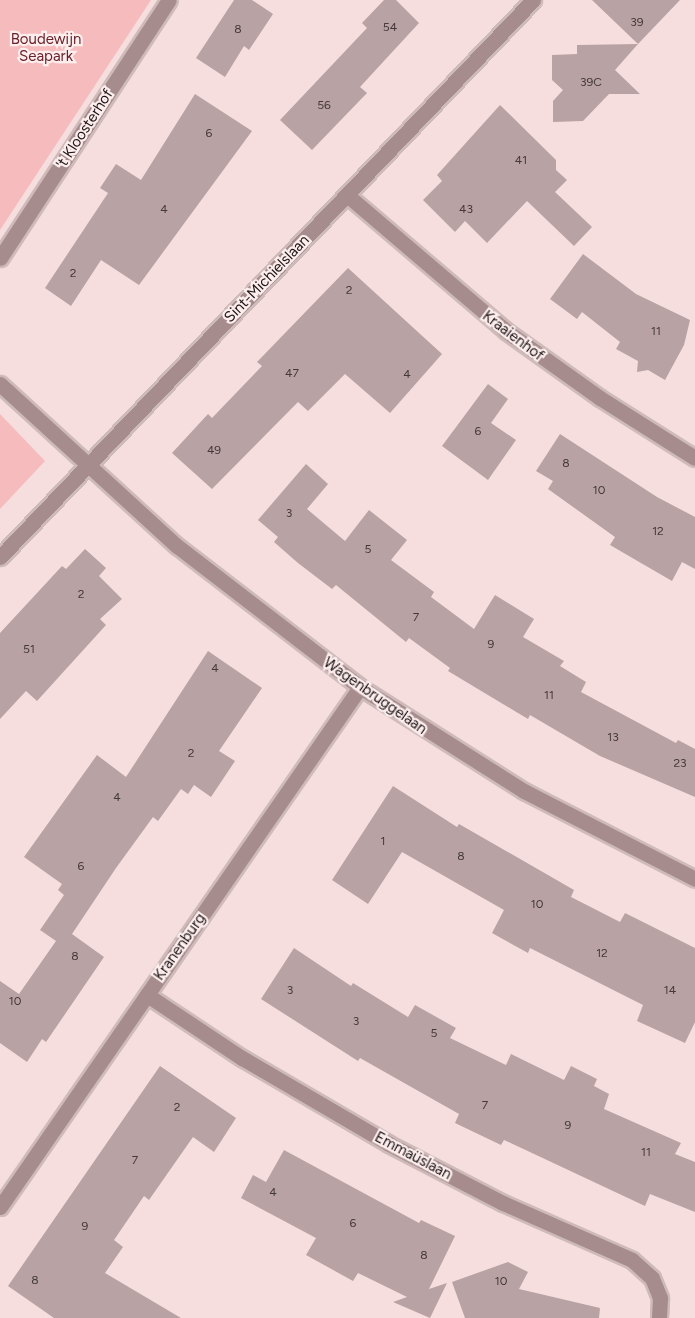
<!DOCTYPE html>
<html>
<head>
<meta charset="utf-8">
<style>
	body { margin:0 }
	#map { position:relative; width:695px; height:1318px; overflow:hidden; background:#f6dede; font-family:Figtree,sans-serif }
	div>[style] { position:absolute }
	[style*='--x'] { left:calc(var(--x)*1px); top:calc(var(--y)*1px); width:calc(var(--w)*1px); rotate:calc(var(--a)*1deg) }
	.green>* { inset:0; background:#f6bbbd }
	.building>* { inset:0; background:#b9a2a3 }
	.roads { filter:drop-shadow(2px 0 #cfbaba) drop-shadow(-2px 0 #cfbaba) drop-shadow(0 2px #cfbaba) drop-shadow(0 -2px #cfbaba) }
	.street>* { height:15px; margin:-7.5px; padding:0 7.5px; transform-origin:7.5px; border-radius:7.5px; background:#a78c8d }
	span { translate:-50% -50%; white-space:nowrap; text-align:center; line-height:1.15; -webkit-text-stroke:4.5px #fdeeee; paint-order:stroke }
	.number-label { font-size:12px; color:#453839 }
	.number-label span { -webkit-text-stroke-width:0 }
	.park-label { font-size:15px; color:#69222c }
	.street-label { font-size:15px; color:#1e1516 }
</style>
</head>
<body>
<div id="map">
	<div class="green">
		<div style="clip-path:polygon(0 0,151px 0,0 230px)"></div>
		<div style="clip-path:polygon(0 414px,45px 461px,0 509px)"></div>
	</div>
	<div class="building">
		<div style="clip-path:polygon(234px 0,252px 0,273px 14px,249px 50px,244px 46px,225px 77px,196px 58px)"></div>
		<div style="clip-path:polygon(384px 0,396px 0,419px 23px,360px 87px,367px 93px,312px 150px,280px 120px,367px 28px,362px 23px)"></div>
		<div style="clip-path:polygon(592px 0,680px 0,638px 44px)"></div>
		<div style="clip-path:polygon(638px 44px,615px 70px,640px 94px,609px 94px,583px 121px,553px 122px,553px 101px,563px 90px,552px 80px,552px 55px,577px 54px,577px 45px)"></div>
		<div style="clip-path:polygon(195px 94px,252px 131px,139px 285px,101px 260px,71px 306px,45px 288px,108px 193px,100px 188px,116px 164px,141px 180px)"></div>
		<div style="clip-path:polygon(500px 105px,556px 160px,556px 170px,567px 180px,555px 192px,592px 227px,574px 246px,527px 201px,487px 243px,465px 221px,455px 232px,423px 200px,442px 181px,437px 175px)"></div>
		<div style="clip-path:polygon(583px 254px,636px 294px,690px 320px,684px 345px,665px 380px,648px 370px,637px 372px,638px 361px,616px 349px,620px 342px,582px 312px,577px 319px,550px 299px)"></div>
		<div style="clip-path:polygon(348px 268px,442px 354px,390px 413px,345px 374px,308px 411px,298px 402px,212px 489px,172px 453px,208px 414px,212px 418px,262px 366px,257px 362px)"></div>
		<div style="clip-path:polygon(488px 384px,508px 399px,491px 423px,516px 440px,488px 480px,442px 446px)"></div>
		<div style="clip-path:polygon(560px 434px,657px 497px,695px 517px,695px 569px,682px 562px,672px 581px,610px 545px,615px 537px,548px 489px,553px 481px,536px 471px)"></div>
		<div style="clip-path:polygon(306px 464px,328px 484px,307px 509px,345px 541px,369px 510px,407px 540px,391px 560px,434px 592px,431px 597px,474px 629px,495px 595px,534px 619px,523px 637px,564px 661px,560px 666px,586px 682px,581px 692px,676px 743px,678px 740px,695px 749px,695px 797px,600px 756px,530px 715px,528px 719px,448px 671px,450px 668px,409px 638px,406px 642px,336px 585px,332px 589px,298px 563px,274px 542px,278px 537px,258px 520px)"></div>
		<div style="clip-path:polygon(85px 549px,106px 568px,99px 576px,122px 599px,100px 619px,106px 625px,37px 701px,26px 691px,0 719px,0 633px,62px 566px,66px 569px)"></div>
		<div style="clip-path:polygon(208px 651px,262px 688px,219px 751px,235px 761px,211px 797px,194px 785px,188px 794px,181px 789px,158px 821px,153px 817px,116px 868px,72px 934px,104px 957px,46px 1042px,42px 1039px,27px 1062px,0 1043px,0 981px,19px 994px,56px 941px,40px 930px,64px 895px,58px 890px,62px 884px,24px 857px,97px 755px,126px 777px)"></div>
		<div style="clip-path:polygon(393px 786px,457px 827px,459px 824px,574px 890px,571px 897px,620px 922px,625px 913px,695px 948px,695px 1022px,685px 1043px,637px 1021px,643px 1005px,530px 948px,528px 953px,492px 933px,504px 910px,402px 852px,368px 904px,332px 880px)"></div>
		<div style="clip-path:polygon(294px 948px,351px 986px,353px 983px,408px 1017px,415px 1005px,456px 1028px,450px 1038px,506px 1065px,511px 1054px,564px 1080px,571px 1066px,597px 1079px,594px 1086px,609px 1094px,604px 1109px,681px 1143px,675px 1154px,695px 1162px,695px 1212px,650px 1194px,645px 1206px,504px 1140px,501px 1145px,455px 1123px,459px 1114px,360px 1058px,358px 1061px,261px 999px)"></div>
		<div style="clip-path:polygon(160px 1066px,236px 1118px,214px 1152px,193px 1137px,149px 1200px,144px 1196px,114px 1240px,123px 1247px,105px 1273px,181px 1318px,54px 1318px,8px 1286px)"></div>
		<div style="clip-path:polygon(284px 1150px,419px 1223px,421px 1220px,455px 1236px,429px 1289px,447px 1283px,430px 1318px,393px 1302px,407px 1297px,358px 1273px,353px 1281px,306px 1255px,316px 1238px,241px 1198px,253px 1175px,266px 1182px)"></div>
		<div style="clip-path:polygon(508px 1262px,528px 1272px,519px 1289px,600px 1308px,599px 1318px,465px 1318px,452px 1282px)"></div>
	</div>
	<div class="roads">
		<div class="street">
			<div style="--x:347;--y:195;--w:209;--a:40.5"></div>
			<div style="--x:506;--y:331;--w:115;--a:35.5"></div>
			<div style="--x:600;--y:398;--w:112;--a:32.3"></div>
			<div style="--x:0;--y:258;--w:308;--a:-56.8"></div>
			<div style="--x:0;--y:384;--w:240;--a:42.5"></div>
			<div style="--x:177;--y:546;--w:231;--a:37.6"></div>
			<div style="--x:360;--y:687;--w:194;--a:32.4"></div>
			<div style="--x:524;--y:791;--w:192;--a:27.2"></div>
			<div style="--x:0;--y:557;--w:771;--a:-46.26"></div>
			<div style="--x:147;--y:995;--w:114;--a:33.6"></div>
			<div style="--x:242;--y:1058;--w:170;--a:30.3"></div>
			<div style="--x:389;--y:1144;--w:128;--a:27.4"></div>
			<div style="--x:503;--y:1203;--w:141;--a:23.8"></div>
			<div style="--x:632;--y:1260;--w:27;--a:42"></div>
			<div style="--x:652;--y:1278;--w:22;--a:68"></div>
			<div style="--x:660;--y:1298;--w:20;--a:93"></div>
			<div style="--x:0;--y:1207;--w:632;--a:-55.3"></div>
		</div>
	</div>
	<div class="number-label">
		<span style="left:637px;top:23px">39</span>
		<span style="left:390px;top:28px">54</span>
		<span style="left:238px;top:30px">8</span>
		<span style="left:591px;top:83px">39C</span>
		<span style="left:324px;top:106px">56</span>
		<span style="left:209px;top:134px">6</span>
		<span style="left:521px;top:161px">41</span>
		<span style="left:164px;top:210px">4</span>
		<span style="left:466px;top:210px">43</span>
		<span style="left:73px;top:274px">2</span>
		<span style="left:349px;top:291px">2</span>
		<span style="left:656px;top:332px">11</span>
		<span style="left:292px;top:374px">47</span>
		<span style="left:407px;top:375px">4</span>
		<span style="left:478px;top:432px">6</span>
		<span style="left:214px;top:451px">49</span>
		<span style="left:566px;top:464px">8</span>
		<span style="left:599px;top:491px">10</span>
		<span style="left:289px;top:514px">3</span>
		<span style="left:658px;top:532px">12</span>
		<span style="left:368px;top:550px">5</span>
		<span style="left:81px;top:595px">2</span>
		<span style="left:416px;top:618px">7</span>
		<span style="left:491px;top:645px">9</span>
		<span style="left:29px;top:650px">51</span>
		<span style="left:215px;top:669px">4</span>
		<span style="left:549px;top:696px">11</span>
		<span style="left:613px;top:738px">13</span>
		<span style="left:191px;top:754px">2</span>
		<span style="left:680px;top:764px">23</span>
		<span style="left:117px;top:798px">4</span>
		<span style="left:383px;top:842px">1</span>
		<span style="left:461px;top:857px">8</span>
		<span style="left:81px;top:867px">6</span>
		<span style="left:537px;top:905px">10</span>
		<span style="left:602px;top:954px">12</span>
		<span style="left:75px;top:957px">8</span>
		<span style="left:290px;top:991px">3</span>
		<span style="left:670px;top:991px">14</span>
		<span style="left:15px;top:1002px">10</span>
		<span style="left:356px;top:1022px">3</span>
		<span style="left:434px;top:1034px">5</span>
		<span style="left:485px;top:1106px">7</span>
		<span style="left:177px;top:1108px">2</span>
		<span style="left:568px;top:1126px">9</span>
		<span style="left:646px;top:1153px">11</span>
		<span style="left:135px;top:1161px">7</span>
		<span style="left:273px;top:1193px">4</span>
		<span style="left:353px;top:1224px">6</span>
		<span style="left:85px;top:1227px">9</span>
		<span style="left:424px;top:1256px">8</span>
		<span style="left:35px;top:1281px">8</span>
		<span style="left:501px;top:1282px">10</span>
	</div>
	<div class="park-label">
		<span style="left:46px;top:48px">Boudewijn<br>Seapark</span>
	</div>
	<div class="street-label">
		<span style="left:85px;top:129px;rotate:-57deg">'t Kloosterhof</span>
		<span style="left:267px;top:279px;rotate:-46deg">Sint-Michielslaan</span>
		<span style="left:513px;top:336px;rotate:37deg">Kraaienhof</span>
		<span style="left:375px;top:696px;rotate:35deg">Wagenbruggelaan</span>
		<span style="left:180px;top:947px;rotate:-55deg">Kranenburg</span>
		<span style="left:413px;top:1156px;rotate:28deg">Emmaüslaan</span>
	</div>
</div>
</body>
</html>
